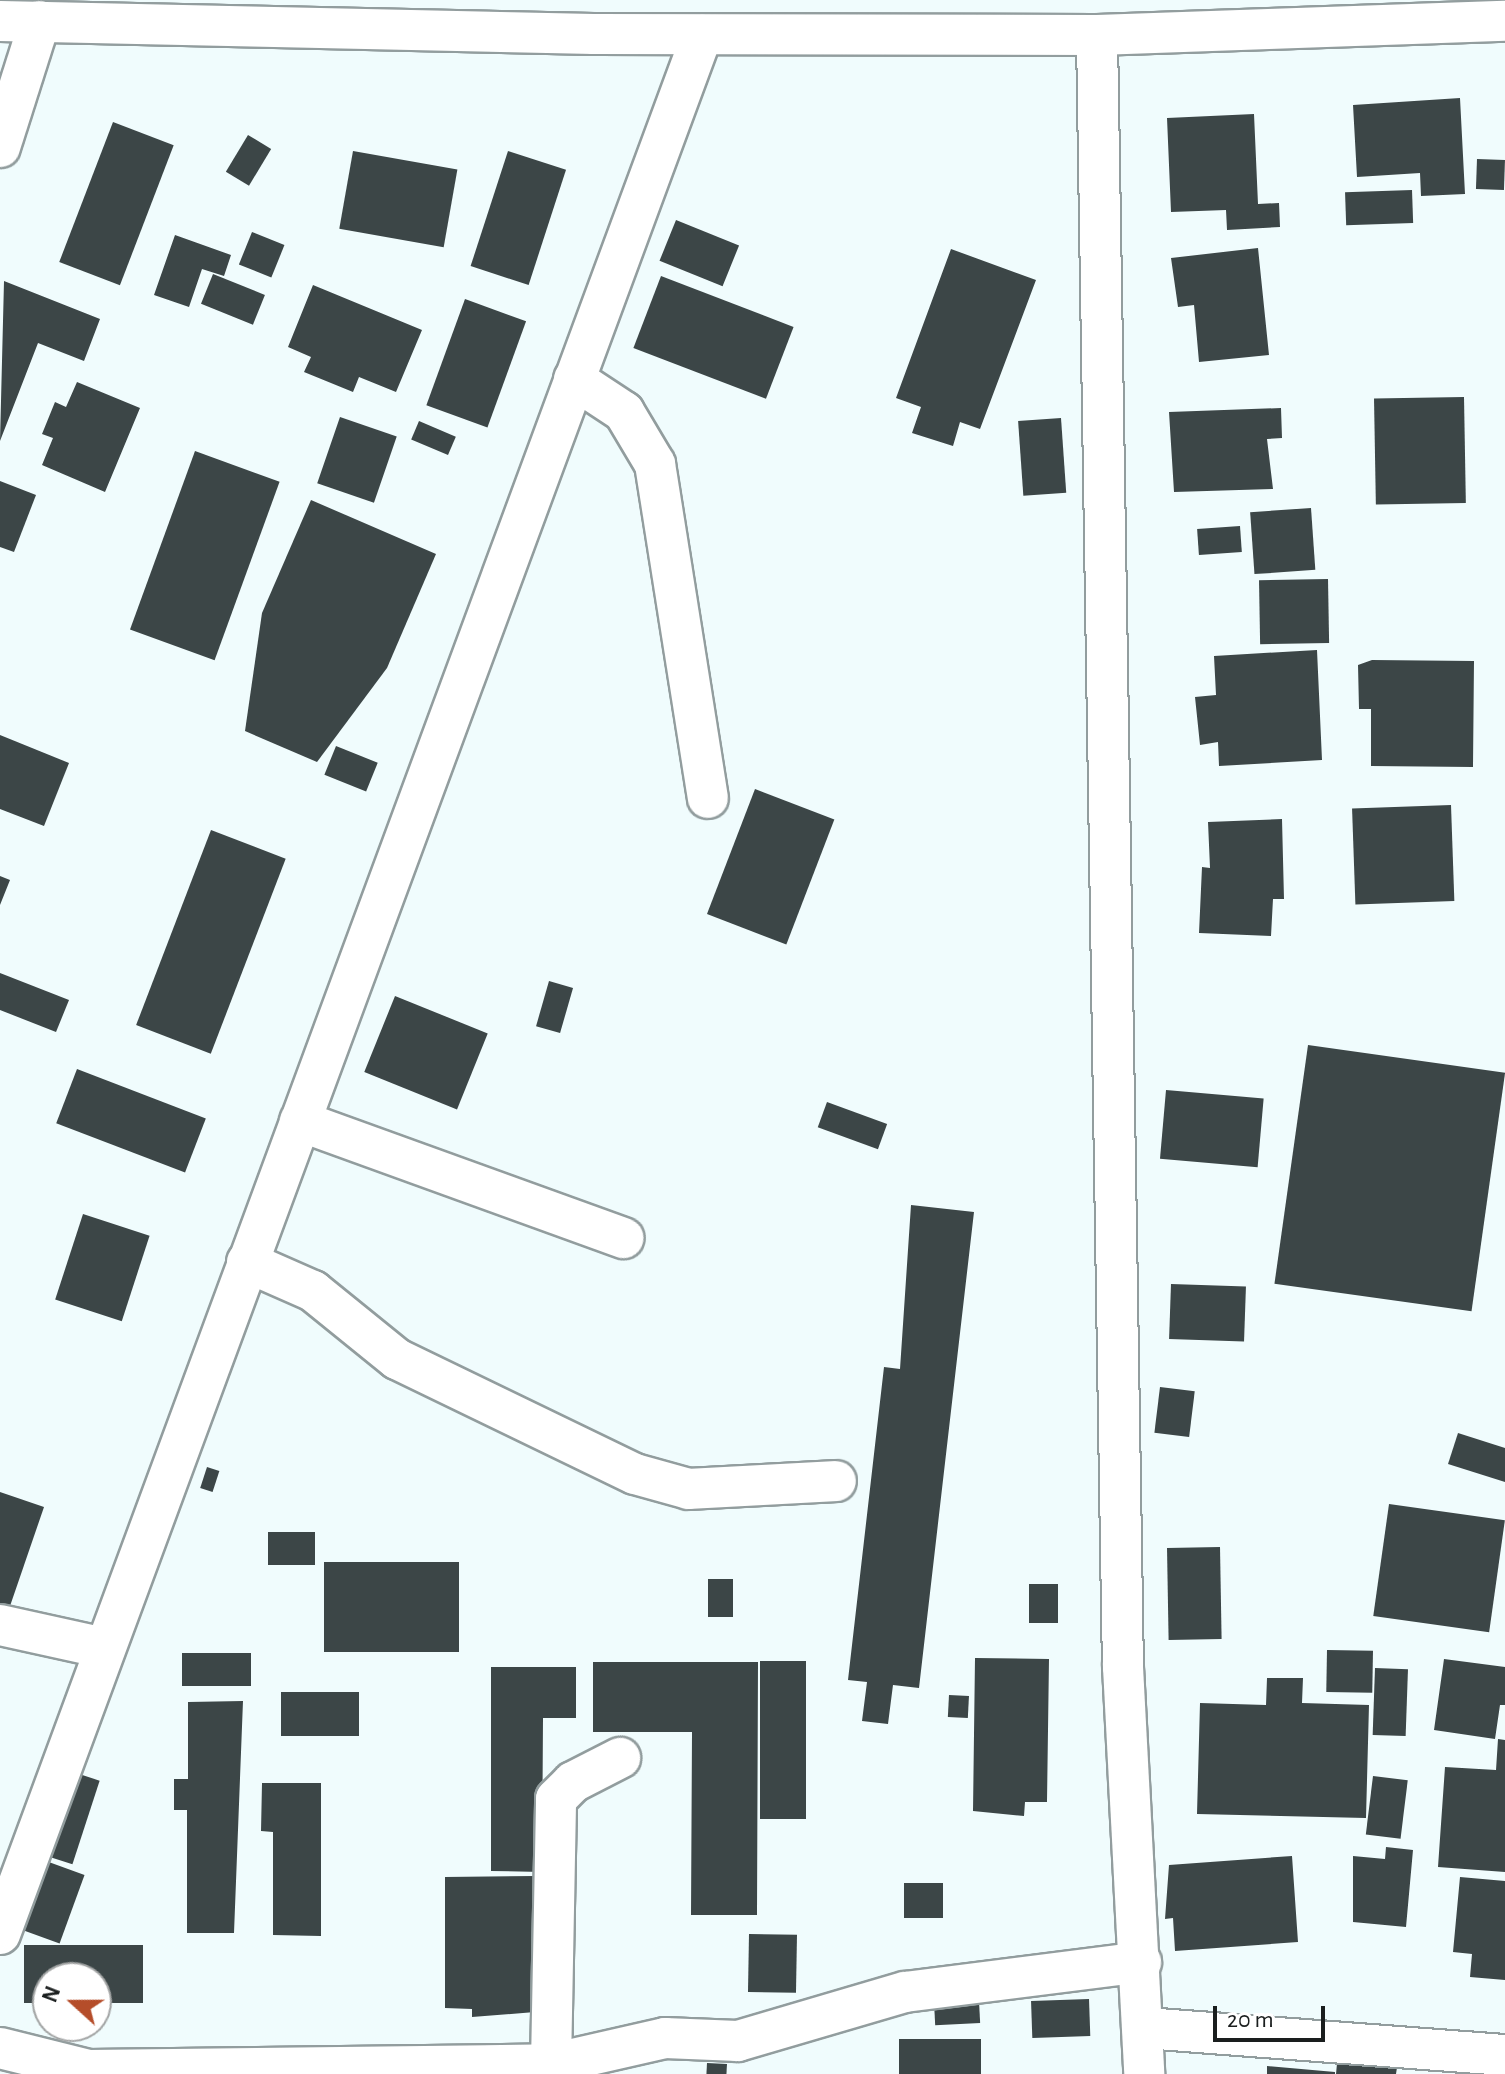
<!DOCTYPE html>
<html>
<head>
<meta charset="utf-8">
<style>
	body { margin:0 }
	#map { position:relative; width:1505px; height:2074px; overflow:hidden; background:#f0fcfd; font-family:"Alegreya Sans",sans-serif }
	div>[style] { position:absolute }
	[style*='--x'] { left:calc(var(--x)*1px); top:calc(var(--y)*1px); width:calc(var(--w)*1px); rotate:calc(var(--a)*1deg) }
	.building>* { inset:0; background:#3c4647; transform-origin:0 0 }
	.roads { filter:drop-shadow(2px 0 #929d9e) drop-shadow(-2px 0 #929d9e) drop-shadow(0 2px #929d9e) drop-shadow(0 -2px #929d9e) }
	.minor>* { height:40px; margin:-20px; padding:0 20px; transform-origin:20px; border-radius:20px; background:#fff }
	span { translate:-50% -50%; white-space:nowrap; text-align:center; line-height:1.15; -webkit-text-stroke:8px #fff; paint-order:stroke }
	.north { position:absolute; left:32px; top:1962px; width:80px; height:80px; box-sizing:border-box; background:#fff; border:2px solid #a3a5a5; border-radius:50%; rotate:291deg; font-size:22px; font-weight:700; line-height:32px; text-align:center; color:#1a1e1e }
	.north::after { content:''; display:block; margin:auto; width:28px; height:36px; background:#b54d2a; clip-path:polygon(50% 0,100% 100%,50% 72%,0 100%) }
	.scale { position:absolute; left:1213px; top:2006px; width:112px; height:36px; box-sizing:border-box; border:4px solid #1a1e1e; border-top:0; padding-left:10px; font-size:24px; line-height:28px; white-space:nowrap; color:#1a1e1e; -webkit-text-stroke:6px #fff; paint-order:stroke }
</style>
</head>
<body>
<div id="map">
	<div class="building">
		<div style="clip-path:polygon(1460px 98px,1465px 194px,1421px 196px,1420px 173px,1357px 177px,1353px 105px)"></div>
		<div style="clip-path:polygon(1254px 114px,1258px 204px,1279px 203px,1280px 227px,1227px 230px,1226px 210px,1171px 212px,1167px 118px)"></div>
		<div style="left:113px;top:122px;width:65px;height:150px;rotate:21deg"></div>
		<div style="left:248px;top:135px;width:27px;height:43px;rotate:31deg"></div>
		<div style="left:353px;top:151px;width:106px;height:79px;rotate:10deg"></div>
		<div style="left:508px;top:151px;width:61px;height:121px;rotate:18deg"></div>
		<div style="left:1477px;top:159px;width:28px;height:30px;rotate:2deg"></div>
		<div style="left:1412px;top:190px;width:33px;height:67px;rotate:88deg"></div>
		<div style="left:676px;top:220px;width:68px;height:44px;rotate:22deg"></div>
		<div style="left:252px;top:232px;width:35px;height:35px;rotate:22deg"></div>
		<div style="clip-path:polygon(175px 235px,231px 255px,224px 276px,202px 269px,189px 307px,154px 295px)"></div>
		<div style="clip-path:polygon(1258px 248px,1269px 355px,1199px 362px,1194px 305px,1178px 307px,1171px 258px)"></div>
		<div style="clip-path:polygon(951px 249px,1036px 280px,980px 429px,960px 422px,953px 446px,912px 433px,921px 407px,896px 398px)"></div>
		<div style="left:213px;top:274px;width:56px;height:32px;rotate:22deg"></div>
		<div style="left:661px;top:276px;width:142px;height:77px;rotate:21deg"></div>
		<div style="clip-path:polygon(4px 281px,100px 319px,84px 361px,38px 343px,0 441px)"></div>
		<div style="clip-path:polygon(313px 285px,422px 330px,396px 392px,359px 377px,353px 392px,304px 372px,311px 357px,288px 347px)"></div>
		<div style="left:465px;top:299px;width:65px;height:113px;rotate:20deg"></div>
		<div style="clip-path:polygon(77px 382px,140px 408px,105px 492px,42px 465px,53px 438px,42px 434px,55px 402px,66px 407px)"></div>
		<div style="left:1464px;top:397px;width:106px;height:90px;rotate:89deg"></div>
		<div style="clip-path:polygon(1281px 408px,1282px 438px,1267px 439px,1273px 489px,1174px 492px,1169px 412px)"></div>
		<div style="left:340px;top:417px;width:60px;height:70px;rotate:19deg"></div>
		<div style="left:1061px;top:418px;width:75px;height:43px;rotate:86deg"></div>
		<div style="left:419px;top:421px;width:40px;height:20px;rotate:23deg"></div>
		<div style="left:195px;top:451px;width:90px;height:190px;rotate:20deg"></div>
		<div style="clip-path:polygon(0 481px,36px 495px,14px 552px,0 547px)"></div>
		<div style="clip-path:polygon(311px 500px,436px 554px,387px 668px,317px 762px,245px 731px,262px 613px)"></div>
		<div style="left:1311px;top:508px;width:62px;height:61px;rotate:86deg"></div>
		<div style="left:1240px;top:526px;width:26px;height:43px;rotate:86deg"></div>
		<div style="left:1328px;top:579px;width:64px;height:69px;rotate:89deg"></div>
		<div style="clip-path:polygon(1317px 650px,1322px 760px,1219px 766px,1218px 742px,1200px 745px,1195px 697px,1216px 695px,1214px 656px)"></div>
		<div style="clip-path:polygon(1372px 660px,1474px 661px,1473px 767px,1371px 766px,1371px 709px,1359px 709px,1358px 665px)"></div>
		<div style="clip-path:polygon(0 735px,69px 763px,44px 826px,0 809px)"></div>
		<div style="left:336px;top:746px;width:45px;height:31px;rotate:22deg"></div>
		<div style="left:755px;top:789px;width:85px;height:134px;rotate:21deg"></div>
		<div style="left:1451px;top:805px;width:96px;height:99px;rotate:88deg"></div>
		<div style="clip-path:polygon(1282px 819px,1284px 899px,1273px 899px,1271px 936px,1199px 933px,1202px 867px,1210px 868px,1208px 822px)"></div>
		<div style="left:211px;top:830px;width:80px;height:209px;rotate:21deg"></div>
		<div style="clip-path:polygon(0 876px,10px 880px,0 905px)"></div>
		<div style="clip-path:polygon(0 973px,69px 1000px,56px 1032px,0 1010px)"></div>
		<div style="left:549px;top:981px;width:25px;height:47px;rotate:16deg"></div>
		<div style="left:395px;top:996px;width:100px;height:82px;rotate:22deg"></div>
		<div style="left:1308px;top:1045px;width:199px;height:241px;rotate:8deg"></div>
		<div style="left:77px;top:1069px;width:138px;height:58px;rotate:21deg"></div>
		<div style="left:1166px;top:1090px;width:98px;height:69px;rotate:5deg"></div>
		<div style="left:827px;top:1102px;width:64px;height:27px;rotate:20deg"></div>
		<div style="clip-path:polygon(911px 1205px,974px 1212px,919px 1688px,893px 1685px,888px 1724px,862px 1721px,867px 1682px,848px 1680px,884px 1367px,900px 1369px)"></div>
		<div style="left:83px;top:1214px;width:70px;height:90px;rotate:18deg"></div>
		<div style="left:1171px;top:1284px;width:75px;height:55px;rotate:2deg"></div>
		<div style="left:1160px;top:1387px;width:35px;height:46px;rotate:7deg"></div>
		<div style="clip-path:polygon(1458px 1433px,1505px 1448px,1505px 1482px,1448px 1464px)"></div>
		<div style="left:207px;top:1467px;width:13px;height:22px;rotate:18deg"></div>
		<div style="clip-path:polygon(0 1492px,44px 1507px,9px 1609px,0 1606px)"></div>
		<div style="left:1389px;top:1504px;width:117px;height:113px;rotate:8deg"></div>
		<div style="left:315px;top:1532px;width:33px;height:47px;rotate:90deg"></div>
		<div style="left:1220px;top:1547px;width:92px;height:53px;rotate:89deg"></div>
		<div style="left:324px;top:1562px;width:135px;height:90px"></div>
		<div style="left:708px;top:1579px;width:25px;height:38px"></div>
		<div style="left:1029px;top:1584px;width:29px;height:39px"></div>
		<div style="left:1327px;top:1650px;width:46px;height:42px;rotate:1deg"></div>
		<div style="left:251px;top:1653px;width:33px;height:69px;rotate:90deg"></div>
		<div style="clip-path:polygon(975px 1658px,1049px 1659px,1047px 1802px,1025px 1802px,1024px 1816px,973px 1811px)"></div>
		<div style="clip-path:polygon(1444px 1659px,1505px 1667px,1505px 1705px,1500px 1705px,1495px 1739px,1434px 1730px)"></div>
		<div style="left:760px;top:1661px;width:46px;height:158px"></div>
		<div style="clip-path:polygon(593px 1662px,758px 1662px,757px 1915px,691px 1915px,692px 1732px,593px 1732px)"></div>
		<div style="clip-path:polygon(491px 1667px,576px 1667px,576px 1718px,543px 1718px,542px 1872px,491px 1871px)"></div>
		<div style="left:1375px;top:1668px;width:33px;height:67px;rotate:2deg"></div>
		<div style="clip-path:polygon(1267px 1678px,1303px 1678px,1302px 1703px,1369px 1705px,1366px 1818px,1197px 1814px,1200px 1703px,1266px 1705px)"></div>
		<div style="left:281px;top:1692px;width:78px;height:44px"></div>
		<div style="left:949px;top:1695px;width:20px;height:22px;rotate:3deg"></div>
		<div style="clip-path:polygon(243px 1701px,234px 1933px,187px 1933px,187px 1810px,174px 1810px,174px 1779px,188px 1779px,188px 1702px)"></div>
		<div style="clip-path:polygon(1498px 1739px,1505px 1740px,1505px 1872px,1438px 1867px,1445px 1767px,1496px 1770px)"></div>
		<div style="left:73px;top:1772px;width:28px;height:88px;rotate:18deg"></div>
		<div style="left:1373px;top:1776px;width:35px;height:59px;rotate:7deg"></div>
		<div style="clip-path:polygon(262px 1783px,321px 1783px,321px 1936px,273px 1935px,273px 1832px,261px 1831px)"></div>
		<div style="clip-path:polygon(1386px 1847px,1413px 1850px,1406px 1927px,1353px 1922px,1353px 1856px,1385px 1859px)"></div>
		<div style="clip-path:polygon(1292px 1856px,1298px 1942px,1175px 1951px,1173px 1918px,1165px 1919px,1169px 1865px)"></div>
		<div style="left:46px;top:1861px;width:41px;height:73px;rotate:20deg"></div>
		<div style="clip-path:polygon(536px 1876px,535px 2012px,472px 2017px,472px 2009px,445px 2008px,445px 1877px)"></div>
		<div style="clip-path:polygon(1460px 1877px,1505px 1881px,1505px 1980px,1470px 1977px,1472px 1954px,1453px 1952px)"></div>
		<div style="left:943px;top:1883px;width:35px;height:39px;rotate:90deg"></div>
		<div style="left:749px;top:1934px;width:48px;height:58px;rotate:1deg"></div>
		<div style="clip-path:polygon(24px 1945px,143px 1945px,143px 2003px,96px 2003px,96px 1978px,48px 1978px,48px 2003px,24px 2003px)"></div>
		<div style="left:1089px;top:1999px;width:37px;height:58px;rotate:88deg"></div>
		<div style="left:979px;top:2001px;width:22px;height:45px;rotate:87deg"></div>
		<div style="left:981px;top:2039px;width:35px;height:82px;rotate:90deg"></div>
		<div style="clip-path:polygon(1338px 2053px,1398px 2061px,1396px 2074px,1336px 2074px)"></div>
		<div style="left:707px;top:2063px;width:20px;height:11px;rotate:3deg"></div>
		<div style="clip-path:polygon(1267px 2066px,1335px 2072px,1335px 2074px,1267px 2074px)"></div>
	</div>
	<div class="roads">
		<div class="minor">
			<div style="--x:0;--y:21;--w:594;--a:1.25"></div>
			<div style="--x:594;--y:34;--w:503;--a:0.11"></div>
			<div style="--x:1097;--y:35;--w:408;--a:-2"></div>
			<div style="--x:1097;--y:35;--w:1632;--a:89.09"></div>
			<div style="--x:1123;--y:1667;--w:408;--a:87"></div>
			<div style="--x:0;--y:147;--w:132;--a:-72.4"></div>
			<div style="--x:574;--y:379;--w:60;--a:33.4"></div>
			<div style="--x:624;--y:412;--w:61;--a:59.2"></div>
			<div style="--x:655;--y:464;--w:338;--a:81"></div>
			<div style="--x:300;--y:1121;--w:344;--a:19.9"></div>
			<div style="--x:247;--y:1262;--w:72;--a:23.7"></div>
			<div style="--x:313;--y:1291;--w:108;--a:39"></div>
			<div style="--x:397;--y:1359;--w:264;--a:25.8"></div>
			<div style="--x:635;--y:1474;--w:56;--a:15.5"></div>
			<div style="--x:689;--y:1489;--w:147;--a:-3.1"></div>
			<div style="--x:0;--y:1625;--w:107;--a:12.4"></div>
			<div style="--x:0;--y:1934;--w:2025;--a:-69.71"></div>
			<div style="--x:1145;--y:2028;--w:361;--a:4.3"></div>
			<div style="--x:0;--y:2048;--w:92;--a:13.9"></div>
			<div style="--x:89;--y:2070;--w:462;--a:-0.7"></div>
			<div style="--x:551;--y:2064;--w:117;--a:-12.8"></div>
			<div style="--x:665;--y:2038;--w:73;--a:2.4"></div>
			<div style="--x:738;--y:2041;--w:174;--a:-16.4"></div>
			<div style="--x:905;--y:1992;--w:238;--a:-7.2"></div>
			<div style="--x:551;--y:2064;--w:265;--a:-88.9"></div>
			<div style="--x:556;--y:1799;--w:24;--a:-45"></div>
			<div style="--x:573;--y:1782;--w:53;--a:-27.1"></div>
		</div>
	</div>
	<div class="north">N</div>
	<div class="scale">20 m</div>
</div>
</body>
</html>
